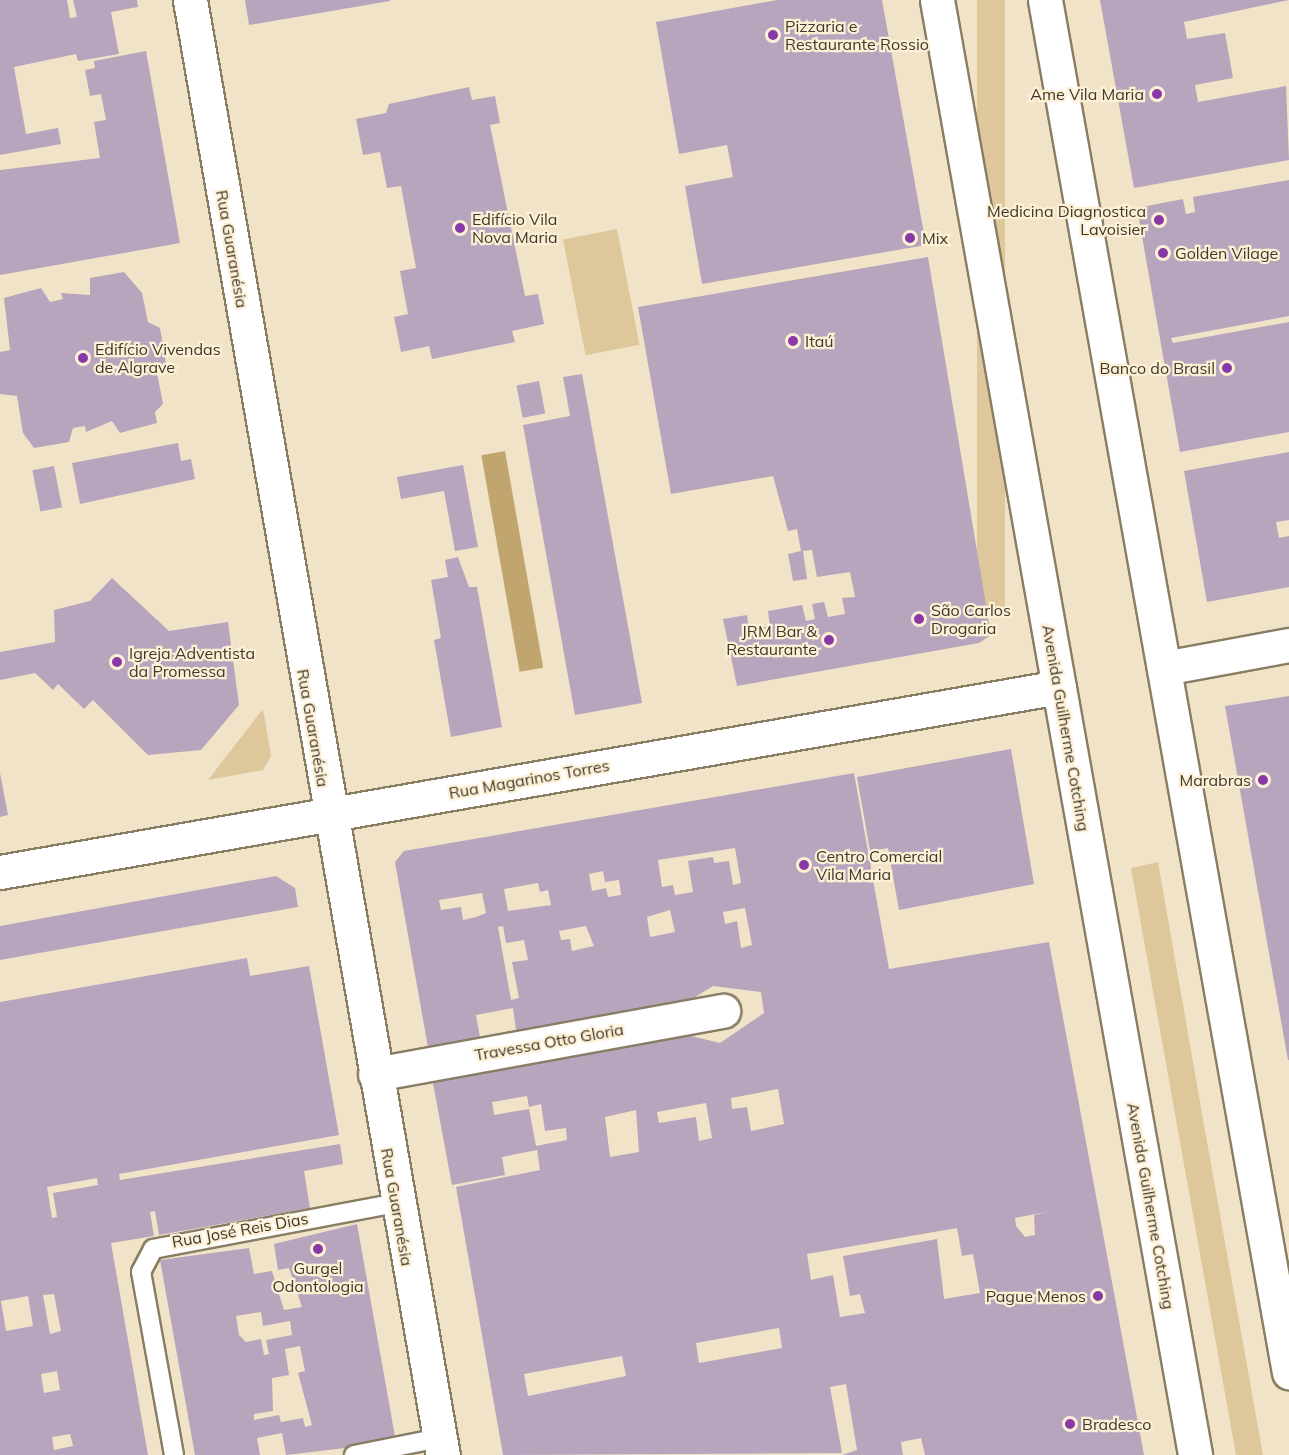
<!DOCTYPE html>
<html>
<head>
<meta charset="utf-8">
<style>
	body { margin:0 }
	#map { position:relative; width:1289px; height:1455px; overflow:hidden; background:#f1e3c8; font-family:Mulish,sans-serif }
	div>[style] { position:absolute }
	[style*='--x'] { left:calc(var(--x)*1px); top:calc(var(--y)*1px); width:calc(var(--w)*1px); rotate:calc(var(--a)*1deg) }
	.green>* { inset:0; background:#dec79a; transform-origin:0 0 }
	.water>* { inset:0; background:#c0a56e; transform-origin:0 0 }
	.building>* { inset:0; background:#b6a5bd; transform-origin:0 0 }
	.roads { filter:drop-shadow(2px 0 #897d64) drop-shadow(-2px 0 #897d64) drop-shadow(0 2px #897d64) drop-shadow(0 -2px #897d64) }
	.service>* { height:18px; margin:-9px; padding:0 9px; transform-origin:9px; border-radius:9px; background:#fff }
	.minor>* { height:33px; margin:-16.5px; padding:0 16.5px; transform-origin:16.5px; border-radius:16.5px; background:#fff }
	.tertiary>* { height:33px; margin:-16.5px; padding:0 16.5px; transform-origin:16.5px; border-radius:16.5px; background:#fff }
	.secondary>* { height:33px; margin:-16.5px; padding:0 16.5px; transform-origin:16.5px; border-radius:16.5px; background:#fff }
	.dots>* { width:16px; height:16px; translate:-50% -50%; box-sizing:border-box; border:3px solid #fef0d5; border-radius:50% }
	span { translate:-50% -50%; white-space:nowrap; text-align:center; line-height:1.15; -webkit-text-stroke:4.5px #fef0d5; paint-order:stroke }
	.poi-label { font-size:16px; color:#3e382e }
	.left { translate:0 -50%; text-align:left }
	.right { translate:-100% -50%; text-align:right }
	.street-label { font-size:16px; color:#3e382e }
</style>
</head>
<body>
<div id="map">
	<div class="green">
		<div style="left:977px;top:0;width:28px;height:607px"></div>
		<div style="left:617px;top:229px;width:118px;height:55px;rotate:79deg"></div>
		<div style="clip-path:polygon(263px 709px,271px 756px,263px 770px,208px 780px)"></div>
		<div style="clip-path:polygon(1158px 862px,1204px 1125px,1263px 1455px,1236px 1455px,1131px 868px)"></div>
	</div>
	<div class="water">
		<div style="left:505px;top:451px;width:220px;height:24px;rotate:80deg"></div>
	</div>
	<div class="building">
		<div style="clip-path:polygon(0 0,67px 0,70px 18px,77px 17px,73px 0,137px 0,138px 7px,111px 12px,119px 54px,78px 61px,76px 54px,14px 67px,26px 134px,58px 128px,61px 144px,0 155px)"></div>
		<div style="clip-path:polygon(245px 0,390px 0,390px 1px,249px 25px)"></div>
		<div style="clip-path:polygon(777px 0,882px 0,926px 245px,702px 284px,685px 186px,733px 177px,727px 145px,679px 154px,656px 22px)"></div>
		<div style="clip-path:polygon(1100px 0,1289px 0,1184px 22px,1187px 39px,1225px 33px,1233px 78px,1195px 85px,1198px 102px,1286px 86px,1289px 160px,1134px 188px)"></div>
		<div style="clip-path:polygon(146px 51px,180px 243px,0 275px,0 170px,100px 158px,94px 122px,106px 120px,101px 94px,90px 96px,85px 70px,95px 68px,94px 61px)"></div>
		<div style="clip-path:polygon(469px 87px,472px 100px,495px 96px,500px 123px,490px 125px,525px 296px,538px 294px,544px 324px,512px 331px,515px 342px,432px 359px,429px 346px,401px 352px,394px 317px,408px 314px,400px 271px,416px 268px,401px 186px,387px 188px,380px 152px,363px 155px,356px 119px,386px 113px,389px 104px)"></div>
		<div style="clip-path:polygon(1289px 180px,1289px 316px,1171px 338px,1173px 343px,1289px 322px,1289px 432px,1180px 452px,1137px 208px,1183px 199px,1186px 214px,1195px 212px,1193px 197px)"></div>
		<div style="clip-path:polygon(928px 257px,991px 635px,979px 643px,737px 686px,723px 619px,747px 615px,749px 630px,770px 626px,768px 611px,802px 605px,806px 621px,815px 619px,812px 604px,824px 602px,828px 617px,845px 614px,842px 598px,855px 597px,850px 572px,817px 577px,812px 550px,803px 551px,807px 579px,793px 581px,788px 554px,801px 551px,797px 529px,788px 531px,773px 476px,671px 494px,638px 307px)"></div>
		<div style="clip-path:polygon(124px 272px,142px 293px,148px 322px,160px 328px,166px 364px,157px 373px,163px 404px,155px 412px,157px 423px,120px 433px,112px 421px,86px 432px,85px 426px,73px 428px,69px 442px,34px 448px,23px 433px,17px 396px,0 394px,0 352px,10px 350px,4px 298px,41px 288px,50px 302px,63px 299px,61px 293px,90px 295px,90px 278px)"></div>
		<div style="clip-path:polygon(582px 374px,642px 703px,575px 715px,523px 425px,570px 416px,563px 377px)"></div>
		<div style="left:539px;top:381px;width:33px;height:23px;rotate:79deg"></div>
		<div style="clip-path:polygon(178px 443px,181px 461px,191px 459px,195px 479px,80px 504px,72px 463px)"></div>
		<div style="clip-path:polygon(1289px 452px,1289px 520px,1276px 522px,1279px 538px,1289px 536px,1289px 587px,1207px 602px,1184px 471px)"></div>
		<div style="clip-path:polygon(463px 465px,478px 547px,455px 551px,444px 491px,401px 499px,397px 477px)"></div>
		<div style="left:54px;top:466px;width:42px;height:22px;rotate:79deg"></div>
		<div style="clip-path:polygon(458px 557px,469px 587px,477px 587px,502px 727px,451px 737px,434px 640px,441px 638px,431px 580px,448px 577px,445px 560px)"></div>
		<div style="clip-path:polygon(112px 578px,169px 631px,228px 622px,239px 705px,201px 750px,148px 755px,93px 700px,84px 709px,58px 684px,53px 690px,35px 673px,0 680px,0 652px,55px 642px,54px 610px,90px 601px)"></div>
		<div style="clip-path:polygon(1289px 696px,1289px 1060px,1288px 1060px,1225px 706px)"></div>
		<div style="clip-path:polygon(1011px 749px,1034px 884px,899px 910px,888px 848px,870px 851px,857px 777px)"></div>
		<div style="clip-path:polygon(0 773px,8px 815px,0 817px)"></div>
		<div style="clip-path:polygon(evenodd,854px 773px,889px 969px,1049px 942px,1144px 1455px,925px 1455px,921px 1438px,901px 1442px,903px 1455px,842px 1455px,857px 1450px,846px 1384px,830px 1387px,842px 1453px,503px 1455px,456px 1187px,540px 1170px,537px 1150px,502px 1157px,505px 1175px,452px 1185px,432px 1078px,683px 1034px,720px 1043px,764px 1013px,761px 992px,713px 986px,679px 1007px,517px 1037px,513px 1008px,476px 1015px,481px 1043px,429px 1053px,395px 862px,404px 851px,854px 773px,735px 848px,741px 883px,733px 885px,729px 861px,714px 863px,713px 857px,688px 861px,693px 892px,675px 895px,673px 885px,662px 887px,658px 860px,735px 848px,854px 773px,603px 871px,605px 882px,619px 880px,621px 895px,608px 897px,606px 888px,592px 891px,589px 874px,603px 871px,854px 773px,538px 883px,540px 892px,548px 890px,551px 905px,508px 911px,504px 889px,538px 883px,854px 773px,482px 893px,486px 913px,476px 917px,463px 920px,461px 907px,441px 910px,439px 900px,482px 893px,854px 773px,745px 908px,752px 945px,741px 948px,737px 921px,725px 924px,723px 912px,745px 908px,854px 773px,670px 910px,675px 932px,650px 937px,647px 917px,670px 910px,854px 773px,503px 926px,506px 943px,524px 940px,528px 960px,512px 962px,519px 998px,511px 1000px,498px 927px,503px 926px,854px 773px,586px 926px,594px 946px,572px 951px,570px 939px,561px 940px,559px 931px,586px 926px,854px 773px,778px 1089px,784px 1124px,751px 1131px,747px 1107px,732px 1109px,731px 1098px,778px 1089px,854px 773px,527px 1096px,529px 1107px,541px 1104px,545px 1131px,566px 1128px,567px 1140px,536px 1146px,529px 1109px,494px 1115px,492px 1102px,527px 1096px,854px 773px,706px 1103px,712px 1138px,699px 1141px,696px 1117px,659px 1123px,657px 1112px,706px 1103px,854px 773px,636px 1110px,639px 1152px,610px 1157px,605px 1117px,636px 1110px,854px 773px,1051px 1211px,1034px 1215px,1035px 1235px,1025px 1237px,1016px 1226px,1015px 1218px,1051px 1211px,854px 773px,957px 1228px,962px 1256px,973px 1254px,980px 1293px,944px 1299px,937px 1239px,843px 1256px,850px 1296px,860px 1294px,865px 1313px,840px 1317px,833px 1275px,811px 1280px,807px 1254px,957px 1228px,854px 773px,779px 1328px,782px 1348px,699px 1363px,696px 1343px,779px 1328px,854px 773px,622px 1356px,626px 1376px,528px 1396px,524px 1374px,622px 1356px)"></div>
		<div style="clip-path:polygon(276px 876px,295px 888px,298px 907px,0 960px,0 926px)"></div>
		<div style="clip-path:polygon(evenodd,247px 958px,250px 976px,309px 966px,339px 1135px,119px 1174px,120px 1180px,340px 1144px,343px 1164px,304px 1171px,310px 1208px,159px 1235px,155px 1211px,150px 1212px,154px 1236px,111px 1243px,148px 1455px,0 1455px,0 1002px,247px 958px,97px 1178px,98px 1185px,53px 1193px,57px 1217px,52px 1218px,47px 1187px,97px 1178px,247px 958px,54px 1294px,61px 1331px,50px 1334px,43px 1295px,54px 1294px,247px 958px,28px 1296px,33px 1326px,6px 1331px,1px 1301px,28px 1296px,247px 958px,57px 1371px,60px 1390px,44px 1393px,41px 1374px,57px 1371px,247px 958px,70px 1434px,73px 1446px,54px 1450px,52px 1437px,70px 1434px)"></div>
		<div style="clip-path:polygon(evenodd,357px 1224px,396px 1442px,286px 1455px,282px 1433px,257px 1438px,260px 1455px,195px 1455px,160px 1260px,249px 1248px,254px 1274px,272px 1271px,284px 1310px,302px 1307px,289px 1268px,278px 1270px,274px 1244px,357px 1224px,261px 1312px,263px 1326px,290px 1321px,292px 1335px,266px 1340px,269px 1354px,264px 1355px,261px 1339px,246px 1342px,239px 1335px,236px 1316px,261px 1312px,357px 1224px,300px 1346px,305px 1371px,298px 1373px,312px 1425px,305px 1427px,303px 1418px,281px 1422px,279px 1415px,254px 1420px,254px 1414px,273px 1411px,272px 1378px,289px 1375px,285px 1349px,300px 1346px)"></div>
	</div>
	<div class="roads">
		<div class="service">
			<div style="--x:174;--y:1455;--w:186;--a:-100.2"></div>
			<div style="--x:141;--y:1272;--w:26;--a:-62"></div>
			<div style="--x:153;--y:1249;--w:247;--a:-10.7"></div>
			<div style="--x:354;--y:1455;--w:88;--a:-11.2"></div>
		</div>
		<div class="minor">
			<div style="--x:1164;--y:668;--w:127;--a:-10.4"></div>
			<div style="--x:0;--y:872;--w:1075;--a:-9.91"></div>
			<div style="--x:375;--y:1074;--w:354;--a:-10.3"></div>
		</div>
		<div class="tertiary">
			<div style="--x:190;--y:0;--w:1477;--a:80.14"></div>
		</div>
		<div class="secondary">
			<div style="--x:937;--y:0;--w:1478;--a:79.94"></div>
			<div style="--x:1045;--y:0;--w:1394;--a:79.92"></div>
		</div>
	</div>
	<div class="dots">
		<div style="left:773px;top:35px;background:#8938a7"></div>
		<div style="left:1157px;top:94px;background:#8938a7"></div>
		<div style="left:1159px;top:220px;background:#8938a7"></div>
		<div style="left:460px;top:228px;background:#8938a7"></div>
		<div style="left:910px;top:238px;background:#8938a7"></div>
		<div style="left:1163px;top:253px;background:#8938a7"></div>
		<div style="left:793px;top:341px;background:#8938a7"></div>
		<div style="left:83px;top:358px;background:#8938a7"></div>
		<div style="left:1227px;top:368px;background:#8938a7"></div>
		<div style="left:919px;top:619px;background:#8938a7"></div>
		<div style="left:829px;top:640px;background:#8938a7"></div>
		<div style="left:117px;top:662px;background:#8938a7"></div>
		<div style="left:1263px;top:780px;background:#8938a7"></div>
		<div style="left:804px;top:865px;background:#8938a7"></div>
		<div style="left:318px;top:1249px;background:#8938a7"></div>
		<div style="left:1098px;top:1296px;background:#8938a7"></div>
		<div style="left:1070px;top:1424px;background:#8938a7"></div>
	</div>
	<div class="poi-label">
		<span class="left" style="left:785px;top:35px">Pizzaria e<br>Restaurante Rossio</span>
		<span class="right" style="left:1144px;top:94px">Ame Vila Maria</span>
		<span class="right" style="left:1146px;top:220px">Medicina Diagnostica<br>Lavoisier</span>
		<span class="left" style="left:472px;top:228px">Edifício Vila<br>Nova Maria</span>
		<span class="left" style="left:922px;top:238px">Mix</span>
		<span class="left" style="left:1175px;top:253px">Golden Vilage</span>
		<span class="left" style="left:805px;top:341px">Itaú</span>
		<span class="left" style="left:95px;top:358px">Edifício Vivendas<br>de Algrave</span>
		<span class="right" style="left:1215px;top:368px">Banco do Brasil</span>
		<span class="left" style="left:931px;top:619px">São Carlos<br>Drogaria</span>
		<span class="right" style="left:817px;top:640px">JRM Bar &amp;<br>Restaurante</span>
		<span class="left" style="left:129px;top:662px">Igreja Adventista<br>da Promessa</span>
		<span class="right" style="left:1251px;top:780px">Marabras</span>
		<span class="left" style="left:816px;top:865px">Centro Comercial<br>Vila Maria</span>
		<span style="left:318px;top:1277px">Gurgel<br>Odontologia</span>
		<span class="right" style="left:1086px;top:1296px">Pague Menos</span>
		<span class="left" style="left:1082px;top:1424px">Bradesco</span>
	</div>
	<div class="street-label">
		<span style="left:232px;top:249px;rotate:80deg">Rua Guaranésia</span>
		<span style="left:313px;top:728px;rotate:80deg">Rua Guaranésia</span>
		<span style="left:1066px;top:728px;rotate:80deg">Avenida Guilherme Cotching</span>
		<span style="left:529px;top:779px;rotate:-10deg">Rua Magarinos Torres</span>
		<span style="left:549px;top:1042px;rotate:-10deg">Travessa Otto Gloria</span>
		<span style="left:1151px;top:1206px;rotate:80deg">Avenida Guilherme Cotching</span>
		<span style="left:397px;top:1207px;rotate:80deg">Rua Guaranésia</span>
		<span style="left:240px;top:1230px;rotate:-10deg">Rua José Reis Dias</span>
	</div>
</div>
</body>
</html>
